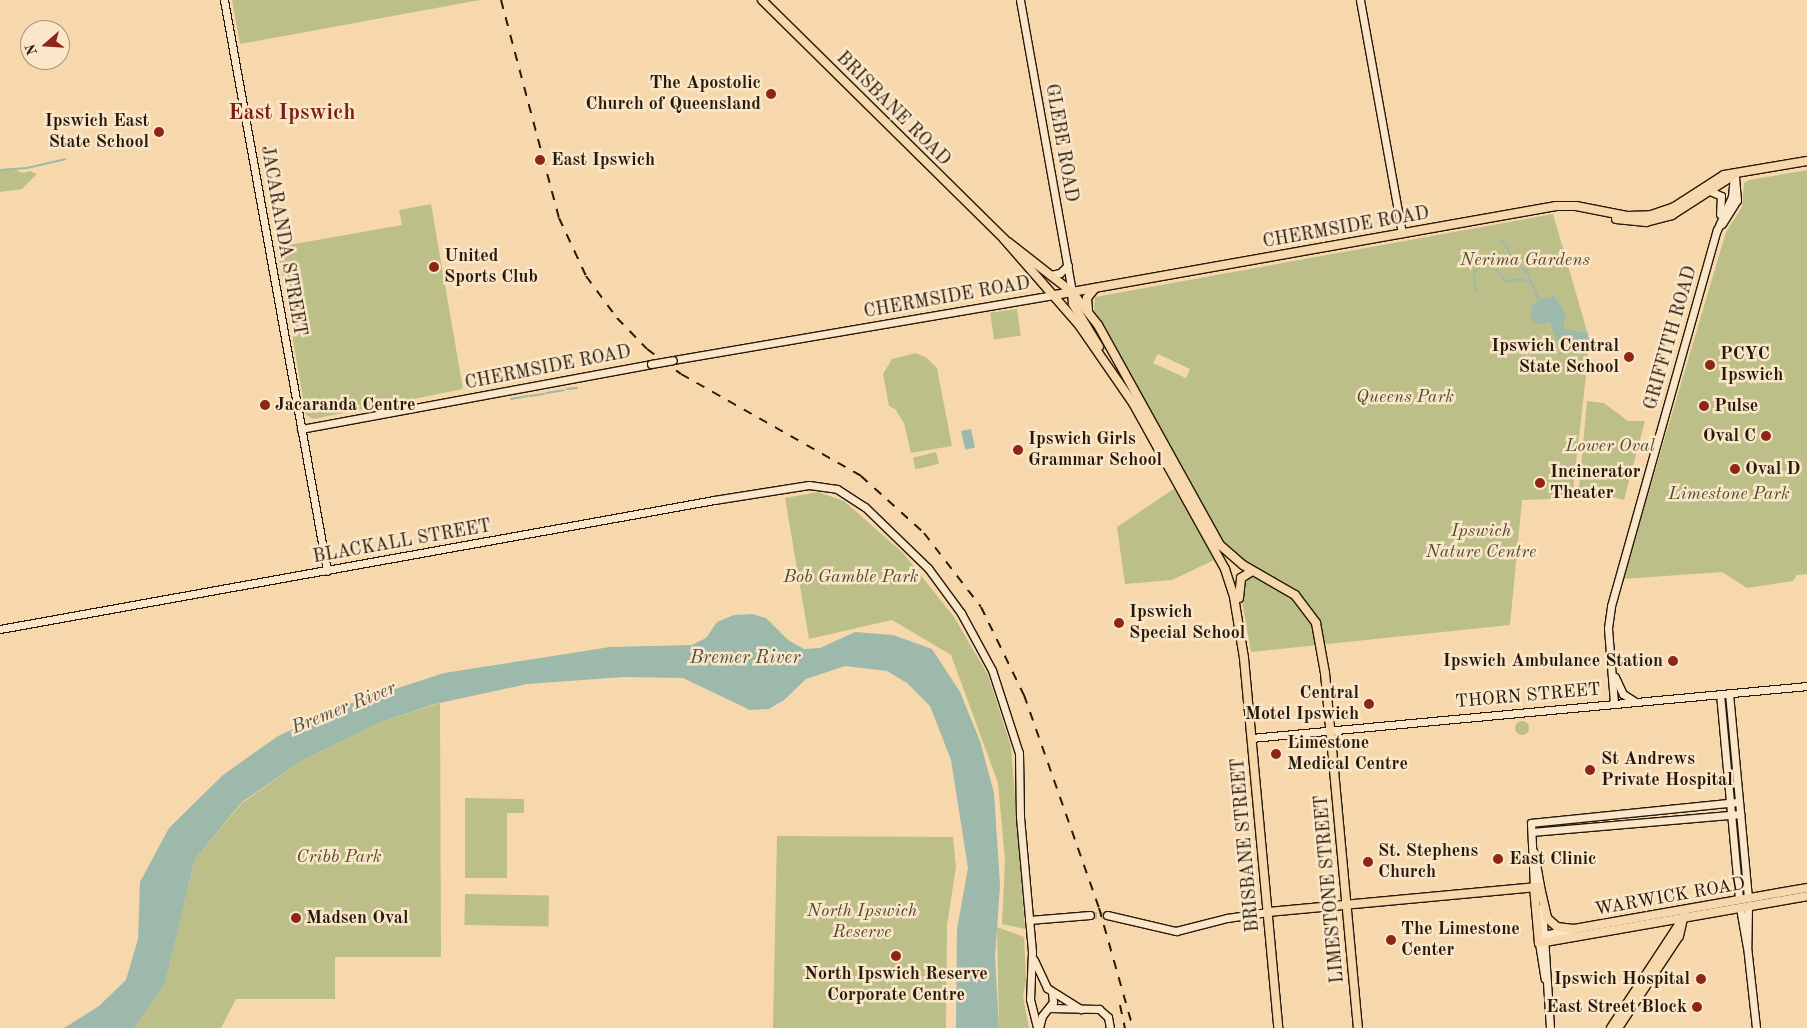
<!DOCTYPE html>
<html>
<head>
<meta charset="utf-8">
<style>
	body { margin:0 }
	#map { position:relative; width:1807px; height:1028px; overflow:hidden; background:#f7d8ac; font-family:"Old Standard TT",serif }
	div>[style] { position:absolute }
	[style*='--x'] { left:calc(var(--x)*1px); top:calc(var(--y)*1px); width:calc(var(--w)*1px); rotate:calc(var(--a)*1deg) }
	.green>* { inset:0; background:#bdbf89; transform-origin:0 0 }
	.round { border-radius:50% }
	.water>* { inset:0; background:#9db9ab; transform-origin:0 0 }
	.stream>* { height:2px; margin:-1px; padding:0 1px; transform-origin:1px; border-radius:1px; background:#9db9ab }
	.secondary-tunnel>* { height:7px; margin-top:-3.5px; transform-origin:0; background:repeating-linear-gradient(90deg,#cdb28b 0 7px,transparent 0 10.5px) }
	.roads { filter:drop-shadow(1px 0 #271909) drop-shadow(-1px 0 #271909) drop-shadow(0 1px #271909) drop-shadow(0 -1px #271909) }
	.secondary>* { height:7px; margin:-3.5px; padding:0 3.5px; transform-origin:3.5px; border-radius:3.5px; background:#fae6c9 }
	.primary>* { height:8px; margin:-4px; padding:0 4px; transform-origin:4px; border-radius:4px; background:#f7d8ac }
	.rail>* { height:2px; margin-top:-1px; transform-origin:0; background:repeating-linear-gradient(90deg,#271909 0 9px,transparent 0 18px) }
	.bridges { filter:drop-shadow(1px 0 #271909) drop-shadow(-1px 0 #271909) drop-shadow(0 1px #271909) drop-shadow(0 -1px #271909) }
	.secondary-bridge>* { height:7px; margin:-3.5px; padding:0 3.5px; transform-origin:3.5px; border-radius:3.5px; background:#fae6c9 }
	.dots>* { width:14px; height:14px; translate:-50% -50%; box-sizing:border-box; border:2px solid #fae6c9; border-radius:50% }
	span { translate:-50% -50%; white-space:nowrap; text-align:center; line-height:1.15; -webkit-text-stroke:5px #fae6c9; paint-order:stroke }
	.poi-label { font-size:18px; color:#271909; font-weight:700 }
	.right { translate:-100% -50%; text-align:right }
	.left { translate:0 -50%; text-align:left }
	.street-label { font-size:18px; color:#271909 }
	.park-label { font-size:18px; color:#544b2f; font-style:italic }
	.water-label { font-size:19px; color:#505142; font-style:italic }
	.district-label { font-size:22px; color:#7a1f14; font-weight:700 }
	.north { position:absolute; left:20px; top:20px; width:50px; height:50px; box-sizing:border-box; background:#fae6c9; border:1px solid #a6947c; border-radius:50%; rotate:251deg; font-size:14px; font-weight:700; line-height:20px; text-align:center; color:#271909 }
	.north::after { content:''; display:block; margin:auto; width:18px; height:22px; background:#8f2418; clip-path:polygon(50% 0,100% 100%,50% 72%,0 100%) }
</style>
</head>
<body>
<div id="map">
	<div class="green">
		<div style="clip-path:polygon(232px 0,480px 0,240px 44px)"></div>
		<div style="clip-path:polygon(15px 169px,22px 173px,30px 171px,37px 174px,22px 189px,0 192px,0 171px)"></div>
		<div style="clip-path:polygon(1807px 170px,1807px 574px,1797px 575px,1793px 581px,1747px 588px,1722px 572px,1623px 579px,1726px 232px,1742px 207px,1744px 183px,1749px 180px)"></div>
		<div style="clip-path:polygon(431px 204px,463px 389px,313px 419px,306px 415px,277px 247px,402px 225px,399px 210px)"></div>
		<div style="clip-path:polygon(evenodd,1553px 214px,1589px 338px,1586px 376px,1572px 498px,1522px 500px,1510px 625px,1251px 652px,1241px 596px,1246px 578px,1239px 556px,1233px 551px,1172px 580px,1125px 584px,1117px 527px,1187px 480px,1094px 310px,1095px 297px,1553px 214px,1158px 354px,1190px 369px,1186px 378px,1153px 363px,1158px 354px)"></div>
		<div style="left:1017px;top:309px;width:27px;height:27px;rotate:82deg"></div>
		<div style="clip-path:polygon(916px 353px,927px 358px,937px 368px,952px 446px,911px 453px,904px 423px,895px 409px,889px 406px,883px 374px,892px 359px)"></div>
		<div style="clip-path:polygon(1587px 401px,1604px 403px,1628px 421px,1645px 421px,1624px 500px,1579px 488px)"></div>
		<div style="left:936px;top:452px;width:12px;height:24px;rotate:76deg"></div>
		<div style="clip-path:polygon(818px 492px,844px 501px,903px 553px,954px 617px,988px 675px,1011px 747px,1025px 929px,1002px 924px,1005px 860px,998px 783px,951px 655px,892px 620px,809px 639px,785px 498px)"></div>
		<div style="clip-path:polygon(440px 703px,441px 957px,335px 957px,335px 999px,236px 999px,221px 1028px,134px 1028px,165px 984px,195px 859px,242px 803px,303px 760px,379px 723px)"></div>
		<div class="round" style="left:1515px;top:721px;width:14px;height:14px"></div>
		<div style="clip-path:polygon(465px 798px,524px 799px,524px 813px,507px 813px,507px 878px,465px 878px)"></div>
		<div style="clip-path:polygon(777px 836px,953px 837px,956px 867px,947px 925px,946px 1028px,773px 1028px)"></div>
		<div style="left:465px;top:894px;width:84px;height:31px;rotate:1deg"></div>
		<div style="clip-path:polygon(997px 927px,1024px 937px,1026px 979px,1023px 997px,1029px 1028px,999px 1028px)"></div>
	</div>
	<div class="water">
		<div style="clip-path:polygon(1554px 296px,1565px 312px,1564px 329px,1588px 333px,1586px 349px,1569px 347px,1556px 340px,1550px 322px,1539px 325px,1531px 320px,1532px 306px,1540px 300px)"></div>
		<div style="left:971px;top:429px;width:19px;height:10px;rotate:78deg"></div>
		<div style="clip-path:polygon(752px 614px,766px 618px,788px 640px,804px 649px,820px 648px,855px 632px,893px 635px,932px 649px,960px 692px,980px 741px,994px 793px,1000px 885px,995px 957px,999px 1028px,956px 1028px,957px 929px,968px 868px,951px 760px,930px 706px,907px 683px,887px 671px,845px 666px,806px 679px,784px 700px,769px 709px,750px 710px,683px 678px,624px 677px,527px 684px,435px 704px,379px 723px,303px 760px,242px 802px,195px 859px,165px 984px,134px 1028px,64px 1028px,99px 1006px,126px 980px,138px 939px,140px 882px,169px 828px,223px 775px,278px 736px,349px 704px,444px 673px,610px 647px,692px 645px,706px 638px,717px 622px,734px 615px)"></div>
	</div>
	<div class="stream">
		<div style="--x:0;--y:170;--w:27;--a:-4"></div>
		<div style="--x:27;--y:168;--w:39;--a:-13"></div>
		<div style="--x:1500;--y:240;--w:8;--a:40"></div>
		<div style="--x:1506;--y:245;--w:18;--a:68"></div>
		<div style="--x:1513;--y:262;--w:17;--a:33"></div>
		<div style="--x:1527;--y:271;--w:32;--a:68"></div>
		<div style="--x:1476;--y:253;--w:20;--a:33"></div>
		<div style="--x:1493;--y:264;--w:22;--a:54"></div>
		<div style="--x:1506;--y:282;--w:14;--a:-12"></div>
		<div style="--x:1520;--y:279;--w:13;--a:18"></div>
		<div style="--x:1476;--y:292;--w:20;--a:-96"></div>
		<div style="--x:1474;--y:272;--w:19;--a:-36"></div>
		<div style="--x:567;--y:389;--w:10;--a:-6"></div>
		<div style="--x:546;--y:393;--w:18;--a:-9"></div>
		<div style="--x:530;--y:396;--w:14;--a:-8"></div>
		<div style="--x:511;--y:399;--w:17;--a:-10"></div>
	</div>
	<div class="secondary-tunnel">
		<div style="--x:1090;--y:915;--w:17;--a:0"></div>
	</div>
	<div class="roads">
		<div class="secondary">
			<div style="--x:224;--y:0;--w:580;--a:79.77"></div>
			<div style="--x:1020;--y:0;--w:297;--a:79.9"></div>
			<div style="--x:1360;--y:0;--w:237;--a:79.8"></div>
			<div style="--x:1710;--y:191;--w:12;--a:24"></div>
			<div style="--x:1721;--y:196;--w:18;--a:93"></div>
			<div style="--x:1722;--y:224;--w:28;--a:-58"></div>
			<div style="--x:1737;--y:200;--w:23;--a:-95"></div>
			<div style="--x:1051;--y:275;--w:9;--a:-13"></div>
			<div style="--x:1060;--y:273;--w:11;--a:-45"></div>
			<div style="--x:673;--y:360;--w:387;--a:-9.7"></div>
			<div style="--x:301;--y:429;--w:356;--a:-10.5"></div>
			<div style="--x:0;--y:629;--w:726;--a:-10.24"></div>
			<div style="--x:714;--y:500;--w:96;--a:-9"></div>
			<div style="--x:809;--y:485;--w:28;--a:8"></div>
			<div style="--x:837;--y:489;--w:33;--a:33"></div>
			<div style="--x:865;--y:507;--w:88;--a:44.1"></div>
			<div style="--x:928;--y:568;--w:56;--a:53.7"></div>
			<div style="--x:961;--y:613;--w:65;--a:61.5"></div>
			<div style="--x:992;--y:670;--w:87;--a:72"></div>
			<div style="--x:1019;--y:753;--w:64;--a:89.1"></div>
			<div style="--x:1020;--y:817;--w:136;--a:84.9"></div>
			<div style="--x:1032;--y:952;--w:47;--a:92.4"></div>
			<div style="--x:1030;--y:999;--w:30;--a:76"></div>
			<div style="--x:1615;--y:677;--w:19;--a:65"></div>
			<div style="--x:1623;--y:694;--w:13;--a:32"></div>
			<div style="--x:1729;--y:693;--w:206;--a:84.7"></div>
			<div style="--x:1720;--y:694;--w:206;--a:84.7"></div>
			<div style="--x:1614;--y:703;--w:75;--a:-94.6"></div>
			<div style="--x:1608;--y:628;--w:22;--a:-82"></div>
			<div style="--x:1611;--y:606;--w:391;--a:-74.3"></div>
			<div style="--x:1717;--y:230;--w:36;--a:-66"></div>
			<div style="--x:1732;--y:197;--w:22;--a:-85"></div>
			<div style="--x:1251;--y:738;--w:558;--a:-5.34"></div>
			<div style="--x:1532;--y:832;--w:209;--a:-4.9"></div>
			<div style="--x:1534;--y:852;--w:36;--a:80"></div>
			<div style="--x:1534;--y:887;--w:64;--a:-92.7"></div>
			<div style="--x:1531;--y:823;--w:209;--a:-5.8"></div>
			<div style="--x:1542;--y:907;--w:121;--a:86.2"></div>
			<div style="--x:1748;--y:907;--w:39;--a:91"></div>
			<div style="--x:1747;--y:946;--w:82;--a:83.7"></div>
			<div style="--x:1740;--y:908;--w:39;--a:80"></div>
			<div style="--x:1107;--y:915;--w:71;--a:13.1"></div>
			<div style="--x:1176;--y:931;--w:53;--a:-14.3"></div>
			<div style="--x:1227;--y:918;--w:41;--a:-8.3"></div>
			<div style="--x:1029;--y:920;--w:61;--a:-4.7"></div>
			<div style="--x:1542;--y:935;--w:28;--a:-10"></div>
			<div style="--x:1539;--y:943;--w:36;--a:81"></div>
			<div style="--x:1034;--y:960;--w:31;--a:65"></div>
			<div style="--x:1047;--y:988;--w:40;--a:32"></div>
			<div style="--x:1049;--y:1008;--w:50;--a:1.1"></div>
			<div style="--x:1099;--y:1009;--w:12;--a:42"></div>
			<div style="--x:1108;--y:1017;--w:11;--a:80"></div>
			<div style="--x:1039;--y:1028;--w:12;--a:-76"></div>
			<div style="--x:1042;--y:1016;--w:18;--a:-52"></div>
			<div style="--x:1053;--y:1002;--w:10;--a:-96"></div>
		</div>
		<div class="primary">
			<div style="--x:762;--y:0;--w:340;--a:44.6"></div>
			<div style="--x:1004;--y:239;--w:114;--a:48.9"></div>
			<div style="--x:1079;--y:325;--w:95;--a:55.3"></div>
			<div style="--x:1133;--y:403;--w:190;--a:61"></div>
			<div style="--x:1225;--y:569;--w:29;--a:72"></div>
			<div style="--x:1234;--y:597;--w:62;--a:80.7"></div>
			<div style="--x:1244;--y:658;--w:372;--a:84.7"></div>
			<div style="--x:1616;--y:219;--w:30;--a:6"></div>
			<div style="--x:1646;--y:222;--w:27;--a:-15"></div>
			<div style="--x:1672;--y:215;--w:74;--a:-32.8"></div>
			<div style="--x:1008;--y:242;--w:81;--a:38"></div>
			<div style="--x:1072;--y:292;--w:42;--a:51.8"></div>
			<div style="--x:1098;--y:325;--w:252;--a:61"></div>
			<div style="--x:1220;--y:545;--w:30;--a:41"></div>
			<div style="--x:1243;--y:565;--w:60;--a:30"></div>
			<div style="--x:1295;--y:595;--w:35;--a:53"></div>
			<div style="--x:1316;--y:623;--w:51;--a:79.8"></div>
			<div style="--x:1325;--y:673;--w:357;--a:84.7"></div>
			<div style="--x:1072;--y:292;--w:12;--a:85"></div>
			<div style="--x:1073;--y:304;--w:50;--a:58.8"></div>
			<div style="--x:1055;--y:295;--w:509;--a:-10.07"></div>
			<div style="--x:1556;--y:206;--w:20;--a:0"></div>
			<div style="--x:1576;--y:206;--w:52;--a:11.1"></div>
			<div style="--x:1627;--y:216;--w:24;--a:-2"></div>
			<div style="--x:1651;--y:215;--w:24;--a:-19"></div>
			<div style="--x:1674;--y:207;--w:59;--a:-32.6"></div>
			<div style="--x:1724;--y:175;--w:84;--a:-9.6"></div>
			<div style="--x:1088;--y:310;--w:12;--a:-95"></div>
			<div style="--x:1087;--y:298;--w:13;--a:-51"></div>
			<div style="--x:1239;--y:598;--w:20;--a:-84"></div>
			<div style="--x:1241;--y:578;--w:13;--a:-32"></div>
			<div style="--x:1534;--y:887;--w:56;--a:84.9"></div>
			<div style="--x:1539;--y:943;--w:272;--a:-9.9"></div>
			<div style="--x:1268;--y:912;--w:273;--a:-5.3"></div>
			<div style="--x:1540;--y:887;--w:32;--a:77"></div>
			<div style="--x:1547;--y:918;--w:13;--a:42"></div>
			<div style="--x:1557;--y:927;--w:17;--a:7"></div>
			<div style="--x:1574;--y:929;--w:237;--a:-10"></div>
			<div style="--x:1611;--y:1028;--w:133;--a:-56.7"></div>
			<div style="--x:1618;--y:1028;--w:110;--a:-56.5"></div>
			<div style="--x:1679;--y:936;--w:17;--a:-77"></div>
		</div>
	</div>
	<div class="rail">
		<div style="--x:501;--y:0;--w:226;--a:75.1"></div>
		<div style="--x:559;--y:218;--w:64;--a:65"></div>
		<div style="--x:586;--y:276;--w:52;--a:53.6"></div>
		<div style="--x:617;--y:318;--w:43;--a:45.9"></div>
		<div style="--x:647;--y:349;--w:42;--a:36.3"></div>
		<div style="--x:681;--y:374;--w:207;--a:29.5"></div>
		<div style="--x:861;--y:476;--w:85;--a:42.1"></div>
		<div style="--x:924;--y:533;--w:93;--a:52.4"></div>
		<div style="--x:981;--y:607;--w:98;--a:64"></div>
		<div style="--x:1024;--y:695;--w:226;--a:70.6"></div>
		<div style="--x:1099;--y:908;--w:125;--a:74.2"></div>
		<div style="--x:1120;--y:1005;--w:24;--a:78"></div>
	</div>
	<div class="bridges">
		<div class="secondary-bridge">
			<div style="--x:651;--y:364;--w:22;--a:-10"></div>
		</div>
	</div>
	<div class="dots">
		<div style="left:771px;top:94px;background:#8f2418"></div>
		<div style="left:159px;top:132px;background:#8f2418"></div>
		<div style="left:540px;top:160px;background:#8f2418"></div>
		<div style="left:434px;top:267px;background:#8f2418"></div>
		<div style="left:1629px;top:357px;background:#8f2418"></div>
		<div style="left:1710px;top:365px;background:#8f2418"></div>
		<div style="left:265px;top:405px;background:#8f2418"></div>
		<div style="left:1704px;top:406px;background:#8f2418"></div>
		<div style="left:1766px;top:436px;background:#8f2418"></div>
		<div style="left:1018px;top:450px;background:#8f2418"></div>
		<div style="left:1735px;top:469px;background:#8f2418"></div>
		<div style="left:1540px;top:483px;background:#8f2418"></div>
		<div style="left:1119px;top:623px;background:#8f2418"></div>
		<div style="left:1673px;top:661px;background:#8f2418"></div>
		<div style="left:1369px;top:704px;background:#8f2418"></div>
		<div style="left:1276px;top:754px;background:#8f2418"></div>
		<div style="left:1590px;top:770px;background:#8f2418"></div>
		<div style="left:1498px;top:859px;background:#8f2418"></div>
		<div style="left:1368px;top:862px;background:#8f2418"></div>
		<div style="left:296px;top:918px;background:#8f2418"></div>
		<div style="left:1391px;top:940px;background:#8f2418"></div>
		<div style="left:896px;top:956px;background:#8f2418"></div>
		<div style="left:1701px;top:979px;background:#8f2418"></div>
		<div style="left:1697px;top:1007px;background:#8f2418"></div>
	</div>
	<div class="poi-label">
		<span class="right" style="left:761px;top:94px">The Apostolic<br>Church of Queensland</span>
		<span class="right" style="left:149px;top:132px">Ipswich East<br>State School</span>
		<span class="left" style="left:551px;top:160px">East Ipswich</span>
		<span class="left" style="left:444px;top:267px">United<br>Sports Club</span>
		<span class="right" style="left:1619px;top:357px">Ipswich Central<br>State School</span>
		<span class="left" style="left:1720px;top:365px">PCYC<br>Ipswich</span>
		<span class="left" style="left:275px;top:405px">Jacaranda Centre</span>
		<span class="left" style="left:1714px;top:406px">Pulse</span>
		<span class="right" style="left:1756px;top:436px">Oval C</span>
		<span class="left" style="left:1028px;top:450px">Ipswich Girls<br>Grammar School</span>
		<span class="left" style="left:1745px;top:469px">Oval D</span>
		<span class="left" style="left:1550px;top:483px">Incinerator<br>Theater</span>
		<span class="left" style="left:1129px;top:623px">Ipswich<br>Special School</span>
		<span class="right" style="left:1663px;top:661px">Ipswich Ambulance Station</span>
		<span class="right" style="left:1359px;top:704px">Central<br>Motel Ipswich</span>
		<span class="left" style="left:1287px;top:754px">Limestone<br>Medical Centre</span>
		<span class="left" style="left:1601px;top:770px">St Andrews<br>Private Hospital</span>
		<span class="left" style="left:1378px;top:862px">St. Stephens<br>Church</span>
		<span class="left" style="left:1509px;top:859px">East Clinic</span>
		<span class="left" style="left:306px;top:918px">Madsen Oval</span>
		<span class="left" style="left:1401px;top:940px">The Limestone<br>Center</span>
		<span style="left:896px;top:985px">North Ipswich Reserve<br>Corporate Centre</span>
		<span class="right" style="left:1690px;top:979px">Ipswich Hospital</span>
		<span class="right" style="left:1687px;top:1007px">East Street Block</span>
	</div>
	<div class="street-label">
		<span style="left:893px;top:109px;rotate:45deg">BRISBANE ROAD</span>
		<span style="left:1061px;top:143px;rotate:80deg">GLEBE ROAD</span>
		<span style="left:1346px;top:228px;rotate:-10deg">CHERMSIDE ROAD</span>
		<span style="left:283px;top:241px;rotate:80deg">JACARANDA STREET</span>
		<span style="left:947px;top:298px;rotate:-10deg">CHERMSIDE ROAD</span>
		<span style="left:1671px;top:338px;rotate:-74deg">GRIFFITH ROAD</span>
		<span style="left:548px;top:368px;rotate:-11deg">CHERMSIDE ROAD</span>
		<span style="left:402px;top:542px;rotate:-10deg">BLACKALL STREET</span>
		<span style="left:1528px;top:696px;rotate:-5deg">THORN STREET</span>
		<span style="left:1246px;top:845px;rotate:-95deg">BRISBANE STREET</span>
		<span style="left:1330px;top:889px;rotate:-95deg">LIMESTONE STREET</span>
		<span style="left:1670px;top:897px;rotate:-10deg">WARWICK ROAD</span>
	</div>
	<div class="park-label">
		<span style="left:1525px;top:260px">Nerima Gardens</span>
		<span style="left:1405px;top:397px">Queens Park</span>
		<span style="left:1610px;top:446px">Lower Oval</span>
		<span style="left:1729px;top:494px">Limestone Park</span>
		<span style="left:1481px;top:542px">Ipswich<br>Nature Centre</span>
		<span style="left:851px;top:577px">Bob Gamble Park</span>
		<span style="left:339px;top:857px">Cribb Park</span>
		<span style="left:862px;top:922px">North Ipswich<br>Reserve</span>
	</div>
	<div class="water-label">
		<span style="left:745px;top:659px">Bremer River</span>
		<span style="left:344px;top:709px;rotate:-22deg">Bremer River</span>
	</div>
	<div class="district-label">
		<span style="left:292px;top:114px">East Ipswich</span>
	</div>
	<div class="north">N</div>
</div>
</body>
</html>
